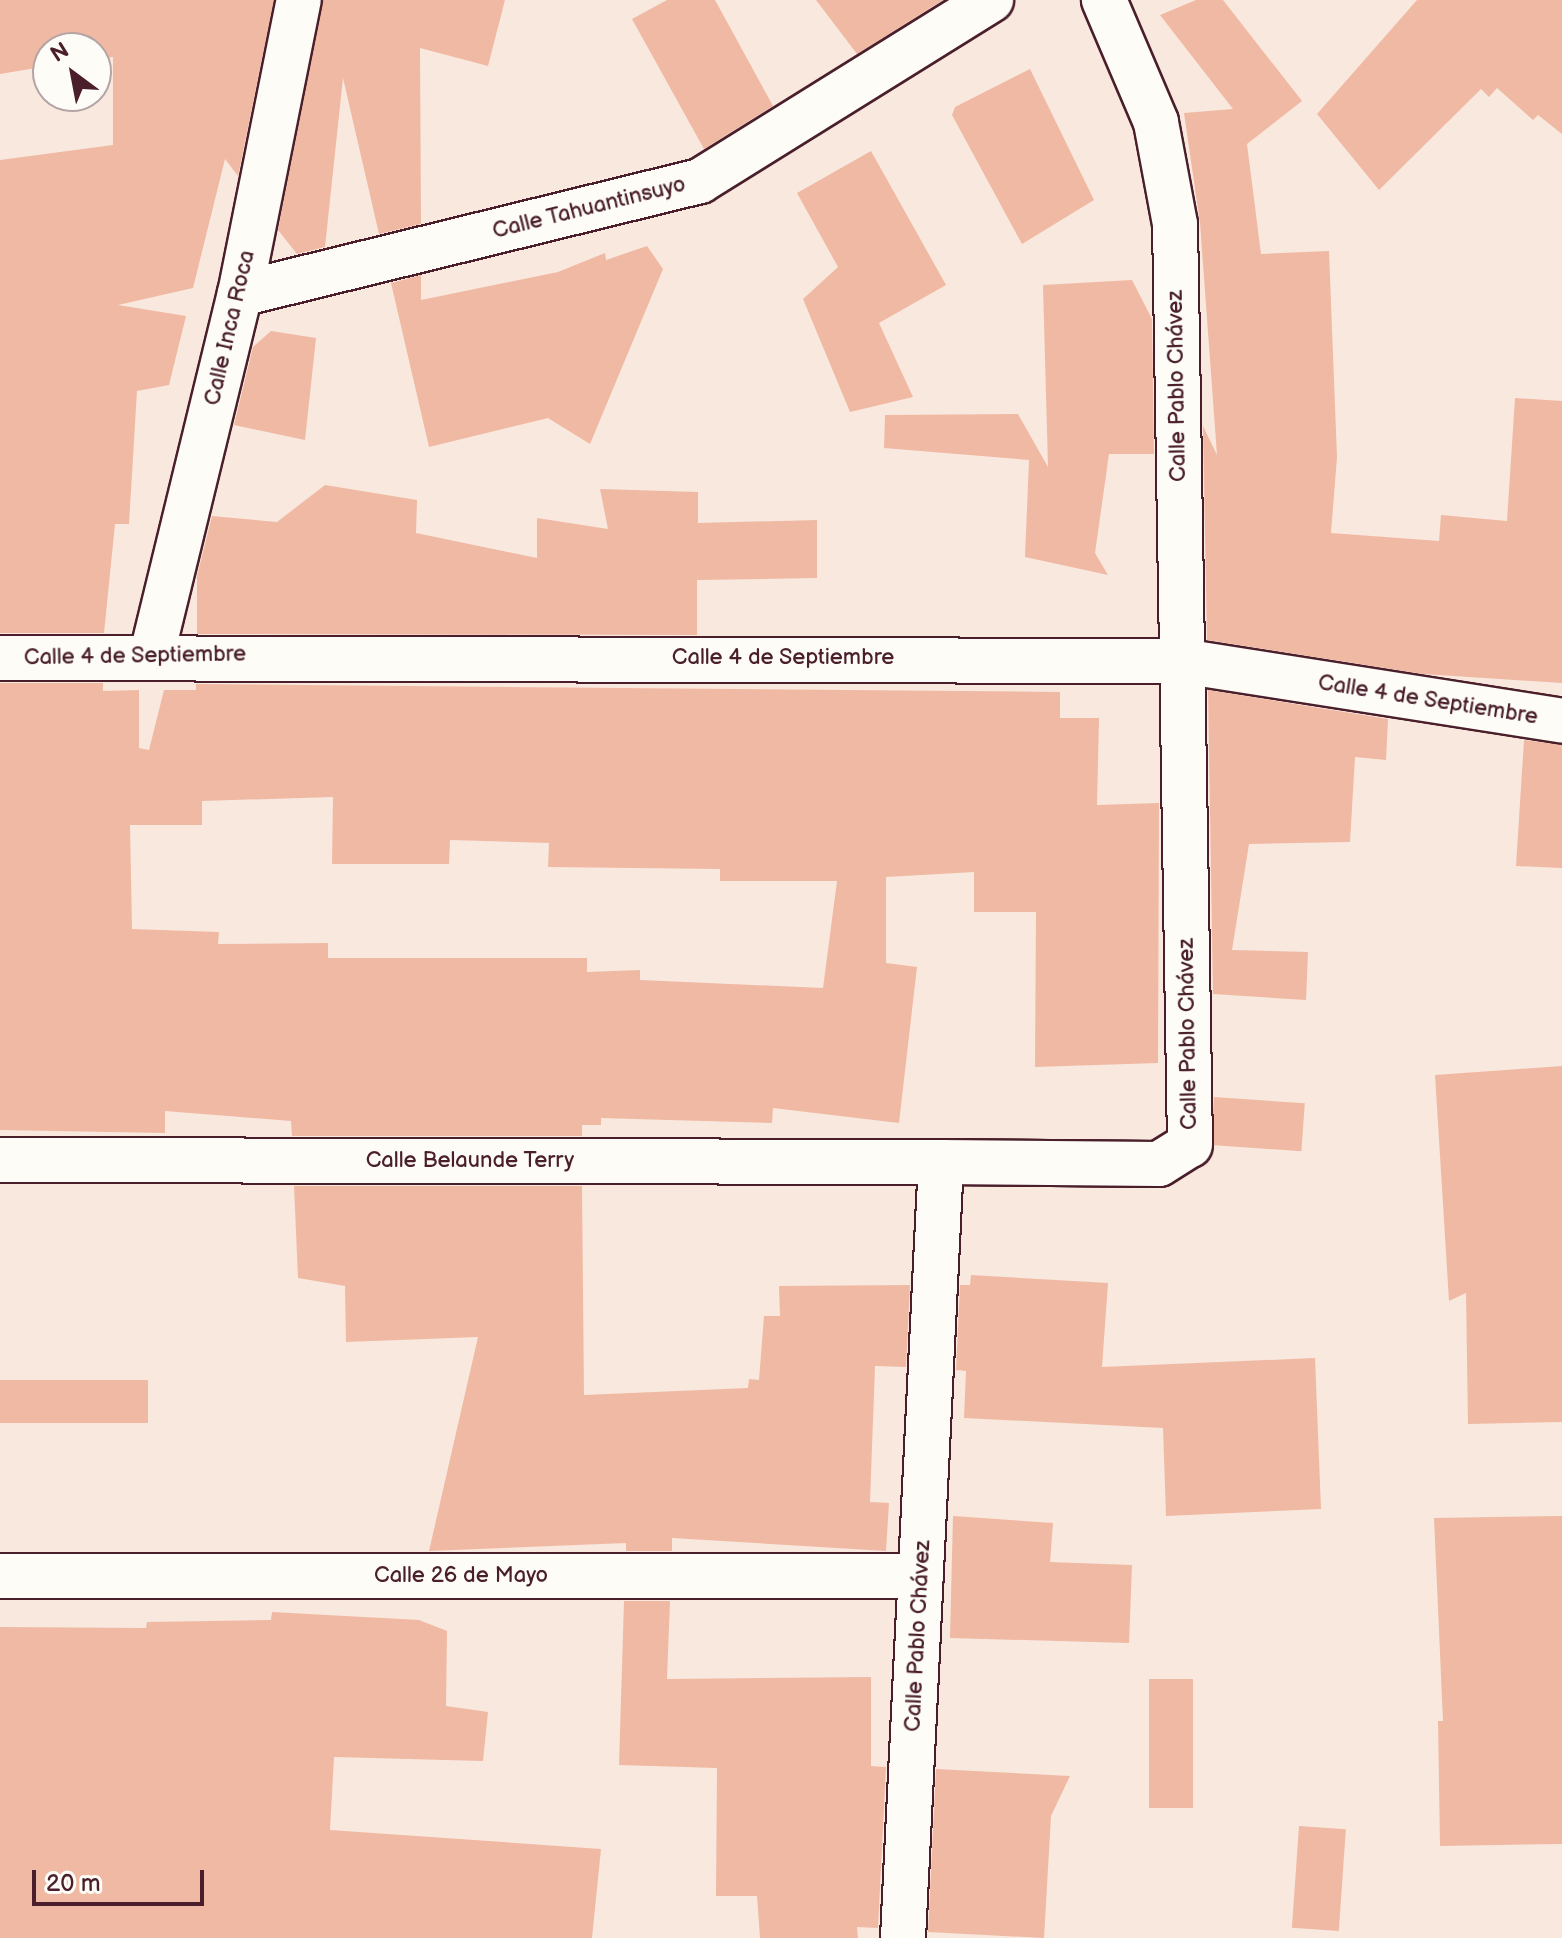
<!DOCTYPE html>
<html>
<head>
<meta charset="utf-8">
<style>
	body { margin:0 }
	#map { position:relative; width:1562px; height:1938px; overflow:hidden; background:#f9e8de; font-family:"Balsamiq Sans",sans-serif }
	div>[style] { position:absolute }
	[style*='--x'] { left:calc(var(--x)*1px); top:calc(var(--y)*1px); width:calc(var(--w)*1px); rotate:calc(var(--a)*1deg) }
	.building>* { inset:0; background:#f0b9a4; transform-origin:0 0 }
	.roads { filter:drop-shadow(2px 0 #4a1f2b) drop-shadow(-2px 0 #4a1f2b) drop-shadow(0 2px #4a1f2b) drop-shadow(0 -2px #4a1f2b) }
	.street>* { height:44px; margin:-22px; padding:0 22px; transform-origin:22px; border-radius:22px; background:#fdfcf7 }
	span { translate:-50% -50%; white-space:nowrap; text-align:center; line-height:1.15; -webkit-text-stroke:6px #fdfcf7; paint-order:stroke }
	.street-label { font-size:22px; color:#4a1f2b }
	.north { position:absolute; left:32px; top:32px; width:80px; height:80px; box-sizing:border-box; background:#fdfcf7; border:2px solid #b5a4a5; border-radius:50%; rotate:328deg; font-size:22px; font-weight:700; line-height:32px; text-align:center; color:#4a1f2b }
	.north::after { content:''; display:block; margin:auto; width:28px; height:36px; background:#4a1f2b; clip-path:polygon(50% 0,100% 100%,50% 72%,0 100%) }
	.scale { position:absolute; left:32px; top:1870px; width:172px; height:36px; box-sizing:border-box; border:4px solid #4a1f2b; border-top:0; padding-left:10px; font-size:24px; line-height:28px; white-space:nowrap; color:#4a1f2b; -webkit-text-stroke:6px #fdfcf7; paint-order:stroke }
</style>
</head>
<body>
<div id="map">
	<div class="building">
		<div style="clip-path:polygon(0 0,274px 0,238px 176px,225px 159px,193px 288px,118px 305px,186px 316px,169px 385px,137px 391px,129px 524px,115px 524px,104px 633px,0 633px,0 160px,113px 145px,113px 57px,96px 59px,96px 48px,48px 48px,48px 66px,0 74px)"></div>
		<div style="clip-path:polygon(323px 0,505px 0,488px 66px,420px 48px,421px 224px,379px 234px,343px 78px,325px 247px,297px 254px,278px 230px)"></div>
		<div style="clip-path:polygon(667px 0,715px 0,773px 106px,704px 149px,632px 19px)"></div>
		<div style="clip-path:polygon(816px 0,943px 0,857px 54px)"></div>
		<div style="clip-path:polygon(1196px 0,1223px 0,1302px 101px,1247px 144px,1261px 254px,1329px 251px,1337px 457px,1331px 533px,1439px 541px,1441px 515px,1507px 521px,1515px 398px,1562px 401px,1562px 683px,1423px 674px,1207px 640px,1203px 426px,1217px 455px,1200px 223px,1184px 113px,1233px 109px,1160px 15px)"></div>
		<div style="clip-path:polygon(1417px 0,1562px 0,1562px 134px,1538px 115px,1533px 120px,1497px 88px,1489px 97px,1481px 89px,1379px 190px,1317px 114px)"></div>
		<div style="clip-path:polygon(1030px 69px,1094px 200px,1022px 244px,952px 115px,955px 107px)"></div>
		<div style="clip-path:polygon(871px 151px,946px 285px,879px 323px,913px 397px,850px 412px,803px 299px,838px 267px,797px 193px)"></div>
		<div style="clip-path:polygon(647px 246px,663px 269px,590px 444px,548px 418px,429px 447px,391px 283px,421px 275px,421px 300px,558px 272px,605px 253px,606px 260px)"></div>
		<div style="clip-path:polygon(1132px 280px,1152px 319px,1154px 454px,1109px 454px,1095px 553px,1108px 575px,1025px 557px,1029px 460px,884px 448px,885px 415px,1018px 414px,1048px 467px,1043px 285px)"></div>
		<div style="clip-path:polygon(271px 331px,316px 338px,305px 440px,234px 425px,253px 347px)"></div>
		<div style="clip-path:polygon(325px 485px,417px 500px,416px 533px,537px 558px,537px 518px,608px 529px,600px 489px,698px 492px,698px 523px,817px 520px,817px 578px,697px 580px,697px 635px,197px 634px,197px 576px,212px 516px,277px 522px)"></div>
		<div style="clip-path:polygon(evenodd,0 683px,103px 683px,103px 691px,139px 690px,139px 748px,149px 750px,164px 690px,196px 690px,196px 684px,1060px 692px,1060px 718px,1099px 718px,1097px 805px,1159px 803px,1158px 1063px,1035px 1067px,1036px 912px,974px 912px,974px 872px,886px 877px,886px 963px,917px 967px,899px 1123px,773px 1108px,772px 1123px,601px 1118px,601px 1125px,582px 1125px,582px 1136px,292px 1136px,291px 1121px,165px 1111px,165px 1133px,0 1130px,0 683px,333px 797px,332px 864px,449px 864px,450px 840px,549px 843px,548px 867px,720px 869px,720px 881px,837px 881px,823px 988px,640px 980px,640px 970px,587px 972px,587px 958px,328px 958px,328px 943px,218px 944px,219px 932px,132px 929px,130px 825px,202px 825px,202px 801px,333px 797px)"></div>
		<div style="clip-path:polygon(1208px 690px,1388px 719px,1386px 760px,1355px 757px,1350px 842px,1249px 844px,1232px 950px,1308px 952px,1306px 1000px,1213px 994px)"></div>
		<div style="clip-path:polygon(1524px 740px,1562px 745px,1562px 868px,1516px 866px)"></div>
		<div style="clip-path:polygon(1562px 1066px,1562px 1422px,1468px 1424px,1466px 1293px,1449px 1301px,1435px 1075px)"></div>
		<div style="left:1214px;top:1097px;width:91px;height:48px;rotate:4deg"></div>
		<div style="clip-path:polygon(294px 1186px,582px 1186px,584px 1395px,748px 1388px,749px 1379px,759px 1380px,764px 1316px,780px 1316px,779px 1286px,910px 1285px,906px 1367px,875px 1366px,870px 1502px,889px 1503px,886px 1551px,672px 1538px,672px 1551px,626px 1551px,626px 1543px,429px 1551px,478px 1337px,346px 1342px,345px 1286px,298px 1278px)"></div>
		<div style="clip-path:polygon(971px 1275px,1108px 1283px,1102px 1367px,1315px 1358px,1321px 1509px,1166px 1516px,1163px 1428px,964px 1418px,966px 1371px,956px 1370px,960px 1285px,970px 1285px)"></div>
		<div style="left:0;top:1380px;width:148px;height:43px"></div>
		<div style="clip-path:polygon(953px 1516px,1053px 1523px,1050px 1562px,1132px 1565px,1129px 1643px,950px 1638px)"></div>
		<div style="clip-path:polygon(1562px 1516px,1562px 1844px,1440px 1846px,1438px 1721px,1443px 1721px,1434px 1518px)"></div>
		<div style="clip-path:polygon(624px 1601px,670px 1601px,667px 1679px,871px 1677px,871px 1766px,886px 1767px,878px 1928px,857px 1927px,858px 1938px,760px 1938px,757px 1896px,716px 1896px,717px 1768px,619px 1765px)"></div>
		<div style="clip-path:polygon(272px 1612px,419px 1620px,447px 1631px,446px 1706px,488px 1712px,483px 1761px,334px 1757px,330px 1830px,601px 1849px,592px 1938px,0 1938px,0 1627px,146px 1628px,147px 1622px,271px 1620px)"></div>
		<div style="left:1149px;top:1679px;width:44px;height:129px"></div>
		<div style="clip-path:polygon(936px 1769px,1070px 1776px,1051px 1816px,1044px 1938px,928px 1932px)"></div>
		<div style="left:1299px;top:1826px;width:47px;height:102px;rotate:4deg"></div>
	</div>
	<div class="roads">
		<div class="street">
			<div style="--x:240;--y:294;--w:474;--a:-13.8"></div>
			<div style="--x:700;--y:181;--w:343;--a:-31.9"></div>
			<div style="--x:152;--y:654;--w:371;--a:-76.3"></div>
			<div style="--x:240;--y:294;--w:300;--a:-78.7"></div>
			<div style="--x:0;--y:658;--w:1181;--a:0.15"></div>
			<div style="--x:1181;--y:661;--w:386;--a:8.9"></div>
			<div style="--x:0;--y:1160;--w:941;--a:0.12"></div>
			<div style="--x:0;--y:1576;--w:921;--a:0"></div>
			<div style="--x:903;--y:1938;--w:777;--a:-87.2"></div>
			<div style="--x:941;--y:1162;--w:218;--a:0.5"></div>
			<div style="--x:1159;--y:1164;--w:36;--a:-32"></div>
			<div style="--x:1190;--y:1145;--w:921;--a:-90.93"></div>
			<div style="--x:1175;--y:224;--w:104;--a:-100.6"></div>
			<div style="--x:1156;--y:122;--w:133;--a:-113.1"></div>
		</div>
	</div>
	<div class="street-label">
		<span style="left:589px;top:208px;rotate:-14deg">Calle Tahuantinsuyo</span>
		<span style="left:230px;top:328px;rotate:-77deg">Calle Inca Roca</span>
		<span style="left:1177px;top:386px;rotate:-91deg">Calle Pablo Chávez</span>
		<span style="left:135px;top:656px;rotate:-1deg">Calle 4 de Septiembre</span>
		<span style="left:783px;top:658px">Calle 4 de Septiembre</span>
		<span style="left:1428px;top:700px;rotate:9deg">Calle 4 de Septiembre</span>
		<span style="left:1188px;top:1034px;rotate:-91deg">Calle Pablo Chávez</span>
		<span style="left:470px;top:1161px">Calle Belaunde Terry</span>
		<span style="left:461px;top:1576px">Calle 26 de Mayo</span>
		<span style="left:918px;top:1636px;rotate:-87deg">Calle Pablo Chávez</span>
	</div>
	<div class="north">N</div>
	<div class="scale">20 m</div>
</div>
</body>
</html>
